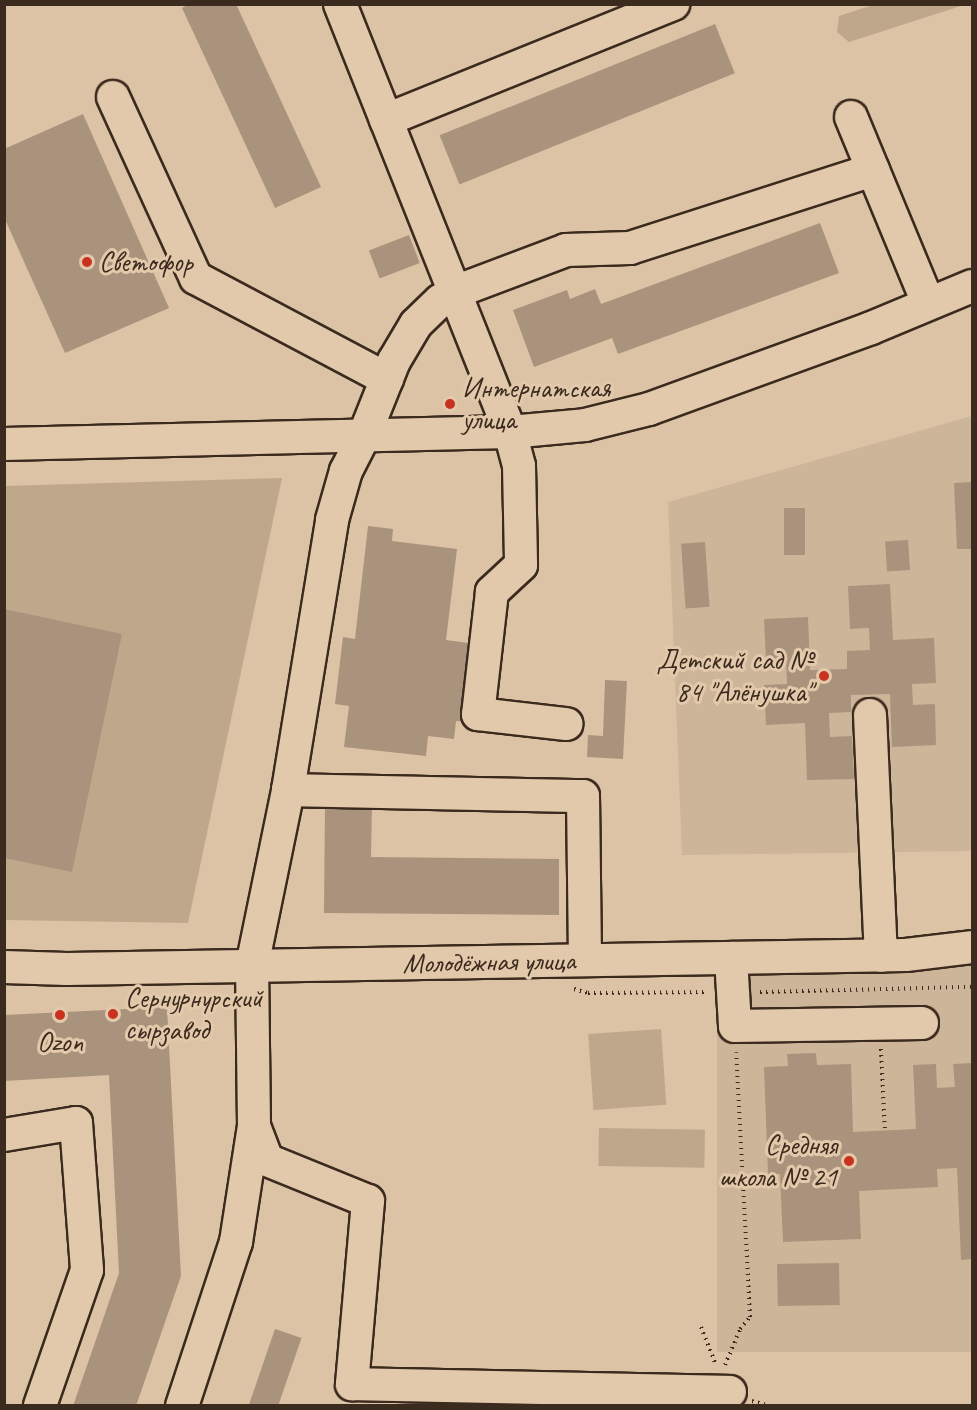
<!DOCTYPE html>
<html>
<head>
<meta charset="utf-8">
<style>
	body { margin:0 }
	#map { position:relative; width:977px; height:1410px; overflow:hidden; background:#dcc3a5; font-family:Caveat,sans-serif }
	div>[style] { position:absolute }
	[style*='--x'] { left:calc(var(--x)*1px); top:calc(var(--y)*1px); width:calc(var(--w)*1px); rotate:calc(var(--a)*1deg) }
	.built>* { inset:0; background:#cdb599; transform-origin:0 0 }
	.green>* { inset:0; background:#bfa78c; transform-origin:0 0 }
	.building>* { inset:0; background:#aa937c; transform-origin:0 0 }
	.path>* { height:4px; margin-top:-2px; transform-origin:0; background:repeating-linear-gradient(90deg,#3b2a1e 0 1.5px,transparent 0 6px) }
	.roads { filter:drop-shadow(2px 0 #3b2a1e) drop-shadow(-2px 0 #3b2a1e) drop-shadow(0 2px #3b2a1e) drop-shadow(0 -2px #3b2a1e) }
	.minor>* { height:32px; margin:-16px; padding:0 16px; transform-origin:16px; border-radius:16px; background:#e3c9ab }
	.dots>* { width:16px; height:16px; translate:-50% -50%; box-sizing:border-box; border:3px solid #e3c9ab; border-radius:50% }
	span { translate:-50% -50%; white-space:nowrap; text-align:center; line-height:1.15; -webkit-text-stroke:6px #e3c9ab; paint-order:stroke }
	.poi-label { font-size:28px; color:#3b2a1e }
	.left { translate:0 -50%; text-align:left }
	.right { translate:-100% -50%; text-align:right }
	.street-label { font-size:28px; color:#3b2a1e }
	.frame { position:absolute; inset:0; border:6px solid #3b2a1e; pointer-events:none }
</style>
</head>
<body>
<div id="map">
	<div class="built">
		<div style="clip-path:polygon(972px 416px,972px 851px,682px 855px,668px 502px)"></div>
		<div style="left:971px;top:964px;width:388px;height:254px;rotate:90deg"></div>
	</div>
	<div class="green">
		<div style="clip-path:polygon(873px 5px,873px 4px,964px 5px,849px 42px,837px 32px,839px 16px)"></div>
		<div style="clip-path:polygon(282px 478px,188px 923px,5px 920px,4px 486px)"></div>
		<div style="left:661px;top:1029px;width:76px;height:73px;rotate:86deg"></div>
		<div style="left:599px;top:1128px;width:106px;height:38px;rotate:1deg"></div>
	</div>
	<div class="building">
		<div style="clip-path:polygon(189px 4px,236px 4px,321px 187px,275px 208px,182px 8px)"></div>
		<div style="left:715px;top:24px;width:53px;height:297px;rotate:68deg"></div>
		<div style="clip-path:polygon(83px 114px,169px 308px,65px 353px,4px 217px,4px 149px)"></div>
		<div style="clip-path:polygon(820px 223px,839px 273px,618px 354px,612px 338px,534px 367px,513px 310px,567px 290px,570px 299px,595px 289px,601px 304px)"></div>
		<div style="left:409px;top:235px;width:30px;height:43px;rotate:69deg"></div>
		<div style="clip-path:polygon(972px 482px,972px 549px,957px 549px,954px 483px)"></div>
		<div style="left:805px;top:508px;width:47px;height:21px;rotate:90deg"></div>
		<div style="clip-path:polygon(368px 526px,393px 529px,392px 541px,457px 549px,446px 640px,476px 644px,467px 722px,456px 721px,454px 739px,428px 736px,426px 756px,344px 747px,349px 706px,335px 704px,343px 637px,355px 639px)"></div>
		<div style="left:908px;top:540px;width:30px;height:23px;rotate:86deg"></div>
		<div style="left:705px;top:542px;width:65px;height:24px;rotate:86deg"></div>
		<div style="clip-path:polygon(890px 584px,893px 640px,934px 638px,936px 683px,912px 684px,913px 705px,935px 704px,936px 745px,892px 747px,890px 694px,851px 695px,851px 712px,829px 713px,830px 737px,852px 736px,854px 779px,807px 780px,805px 723px,766px 725px,764px 685px,787px 684px,786px 659px,766px 660px,764px 619px,808px 617px,810px 670px,847px 669px,847px 651px,870px 650px,869px 628px,850px 629px,848px 586px)"></div>
		<div style="clip-path:polygon(4px 609px,122px 634px,72px 872px,4px 858px)"></div>
		<div style="clip-path:polygon(605px 680px,627px 681px,623px 759px,587px 757px,588px 735px,603px 736px)"></div>
		<div style="clip-path:polygon(325px 802px,372px 803px,371px 857px,559px 859px,559px 915px,324px 913px)"></div>
		<div style="clip-path:polygon(167px 1007px,181px 1276px,136px 1406px,73px 1406px,119px 1273px,109px 1075px,4px 1081px,4px 1015px)"></div>
		<div style="clip-path:polygon(816px 1053px,817px 1065px,851px 1064px,853px 1132px,916px 1129px,913px 1065px,936px 1064px,937px 1088px,955px 1087px,953px 1064px,972px 1063px,972px 1259px,961px 1260px,957px 1168px,937px 1169px,938px 1187px,859px 1191px,861px 1239px,783px 1242px,780px 1174px,768px 1174px,764px 1067px,788px 1066px,787px 1054px)"></div>
		<div style="left:839px;top:1263px;width:42px;height:62px;rotate:89deg"></div>
		<div style="left:275px;top:1329px;width:28px;height:81px;rotate:19deg"></div>
	</div>
	<div class="path">
		<div style="--x:574;--y:989;--w:15;--a:16"></div>
		<div style="--x:588;--y:993;--w:119;--a:-0.5"></div>
		<div style="--x:760;--y:992;--w:212;--a:-1.4"></div>
		<div style="--x:881;--y:1049;--w:82;--a:87.2"></div>
		<div style="--x:701;--y:1327;--w:41;--a:68.5"></div>
		<div style="--x:725;--y:1365;--w:39;--a:-67"></div>
		<div style="--x:740;--y:1329;--w:16;--a:-50"></div>
		<div style="--x:750;--y:1317;--w:265;--a:-93"></div>
		<div style="--x:752;--y:1401;--w:18;--a:16"></div>
	</div>
	<div class="roads">
		<div class="minor">
			<div style="--x:340;--y:4;--w:461;--a:68.3"></div>
			<div style="--x:510;--y:432;--w:35;--a:75"></div>
			<div style="--x:519;--y:466;--w:99;--a:88.8"></div>
			<div style="--x:521;--y:565;--w:40;--a:137"></div>
			<div style="--x:492;--y:592;--w:123;--a:96.5"></div>
			<div style="--x:478;--y:714;--w:89;--a:6.5"></div>
			<div style="--x:113;--y:97;--w:199;--a:65.4"></div>
			<div style="--x:196;--y:278;--w:216;--a:27.9"></div>
			<div style="--x:851;--y:117;--w:57;--a:67.5"></div>
			<div style="--x:386;--y:120;--w:310;--a:-22"></div>
			<div style="--x:4;--y:444;--w:506;--a:-1.36"></div>
			<div style="--x:510;--y:432;--w:75;--a:-5.3"></div>
			<div style="--x:585;--y:425;--w:66;--a:-14"></div>
			<div style="--x:649;--y:409;--w:236;--a:-20"></div>
			<div style="--x:871;--y:328;--w:109;--a:-22.6"></div>
			<div style="--x:870;--y:715;--w:241;--a:87.4"></div>
			<div style="--x:288;--y:790;--w:295;--a:1.2"></div>
			<div style="--x:583;--y:796;--w:164;--a:89.3"></div>
			<div style="--x:731;--y:958;--w:68;--a:86.6"></div>
			<div style="--x:735;--y:1026;--w:187;--a:-0.9"></div>
			<div style="--x:4;--y:967;--w:63;--a:1.8"></div>
			<div style="--x:67;--y:969;--w:839;--a:-0.96"></div>
			<div style="--x:906;--y:955;--w:66;--a:-6.9"></div>
			<div style="--x:254;--y:1126;--w:36;--a:69"></div>
			<div style="--x:267;--y:1160;--w:109;--a:22.1"></div>
			<div style="--x:368;--y:1201;--w:184;--a:95"></div>
			<div style="--x:352;--y:1384;--w:378;--a:1.2"></div>
			<div style="--x:4;--y:1135;--w:73;--a:-9.5"></div>
			<div style="--x:76;--y:1123;--w:147;--a:85.7"></div>
			<div style="--x:87;--y:1270;--w:144;--a:109.1"></div>
			<div style="--x:182;--y:1406;--w:173;--a:-71.8"></div>
			<div style="--x:236;--y:1242;--w:117;--a:-81.2"></div>
			<div style="--x:254;--y:1126;--w:160;--a:-90.7"></div>
			<div style="--x:252;--y:966;--w:180;--a:-78.4"></div>
			<div style="--x:288;--y:790;--w:274;--a:-80.7"></div>
			<div style="--x:332;--y:520;--w:51;--a:-74.1"></div>
			<div style="--x:346;--y:471;--w:39;--a:-63"></div>
			<div style="--x:364;--y:436;--w:81;--a:-68.2"></div>
			<div style="--x:394;--y:361;--w:43;--a:-59.3"></div>
			<div style="--x:416;--y:324;--w:33;--a:-44"></div>
			<div style="--x:440;--y:301;--w:17;--a:-31"></div>
			<div style="--x:455;--y:292;--w:119;--a:-20.7"></div>
			<div style="--x:566;--y:250;--w:64;--a:-1.8"></div>
			<div style="--x:630;--y:248;--w:255;--a:-17.8"></div>
			<div style="--x:873;--y:170;--w:144;--a:67.5"></div>
		</div>
	</div>
	<div class="dots">
		<div style="left:87px;top:262px;background:#c8321e"></div>
		<div style="left:450px;top:404px;background:#c8321e"></div>
		<div style="left:824px;top:676px;background:#c8321e"></div>
		<div style="left:113px;top:1014px;background:#c8321e"></div>
		<div style="left:60px;top:1015px;background:#c8321e"></div>
		<div style="left:849px;top:1161px;background:#c8321e"></div>
	</div>
	<div class="poi-label">
		<span class="left" style="left:99px;top:262px">Светофор</span>
		<span class="left" style="left:462px;top:404px">Интернатская<br>улица</span>
		<span class="right" style="left:812px;top:676px">Детский сад №<br>84 "Алёнушка"</span>
		<span class="left" style="left:125px;top:1014px">Сернурнурский<br>сырзавод</span>
		<span style="left:60px;top:1042px">Ozon</span>
		<span class="right" style="left:837px;top:1161px">Средняя<br>школа № 21</span>
	</div>
	<div class="street-label">
		<span style="left:489px;top:962px;rotate:-1deg">Молодёжная улица</span>
	</div>
	<div class="frame"></div>
</div>
</body>
</html>
